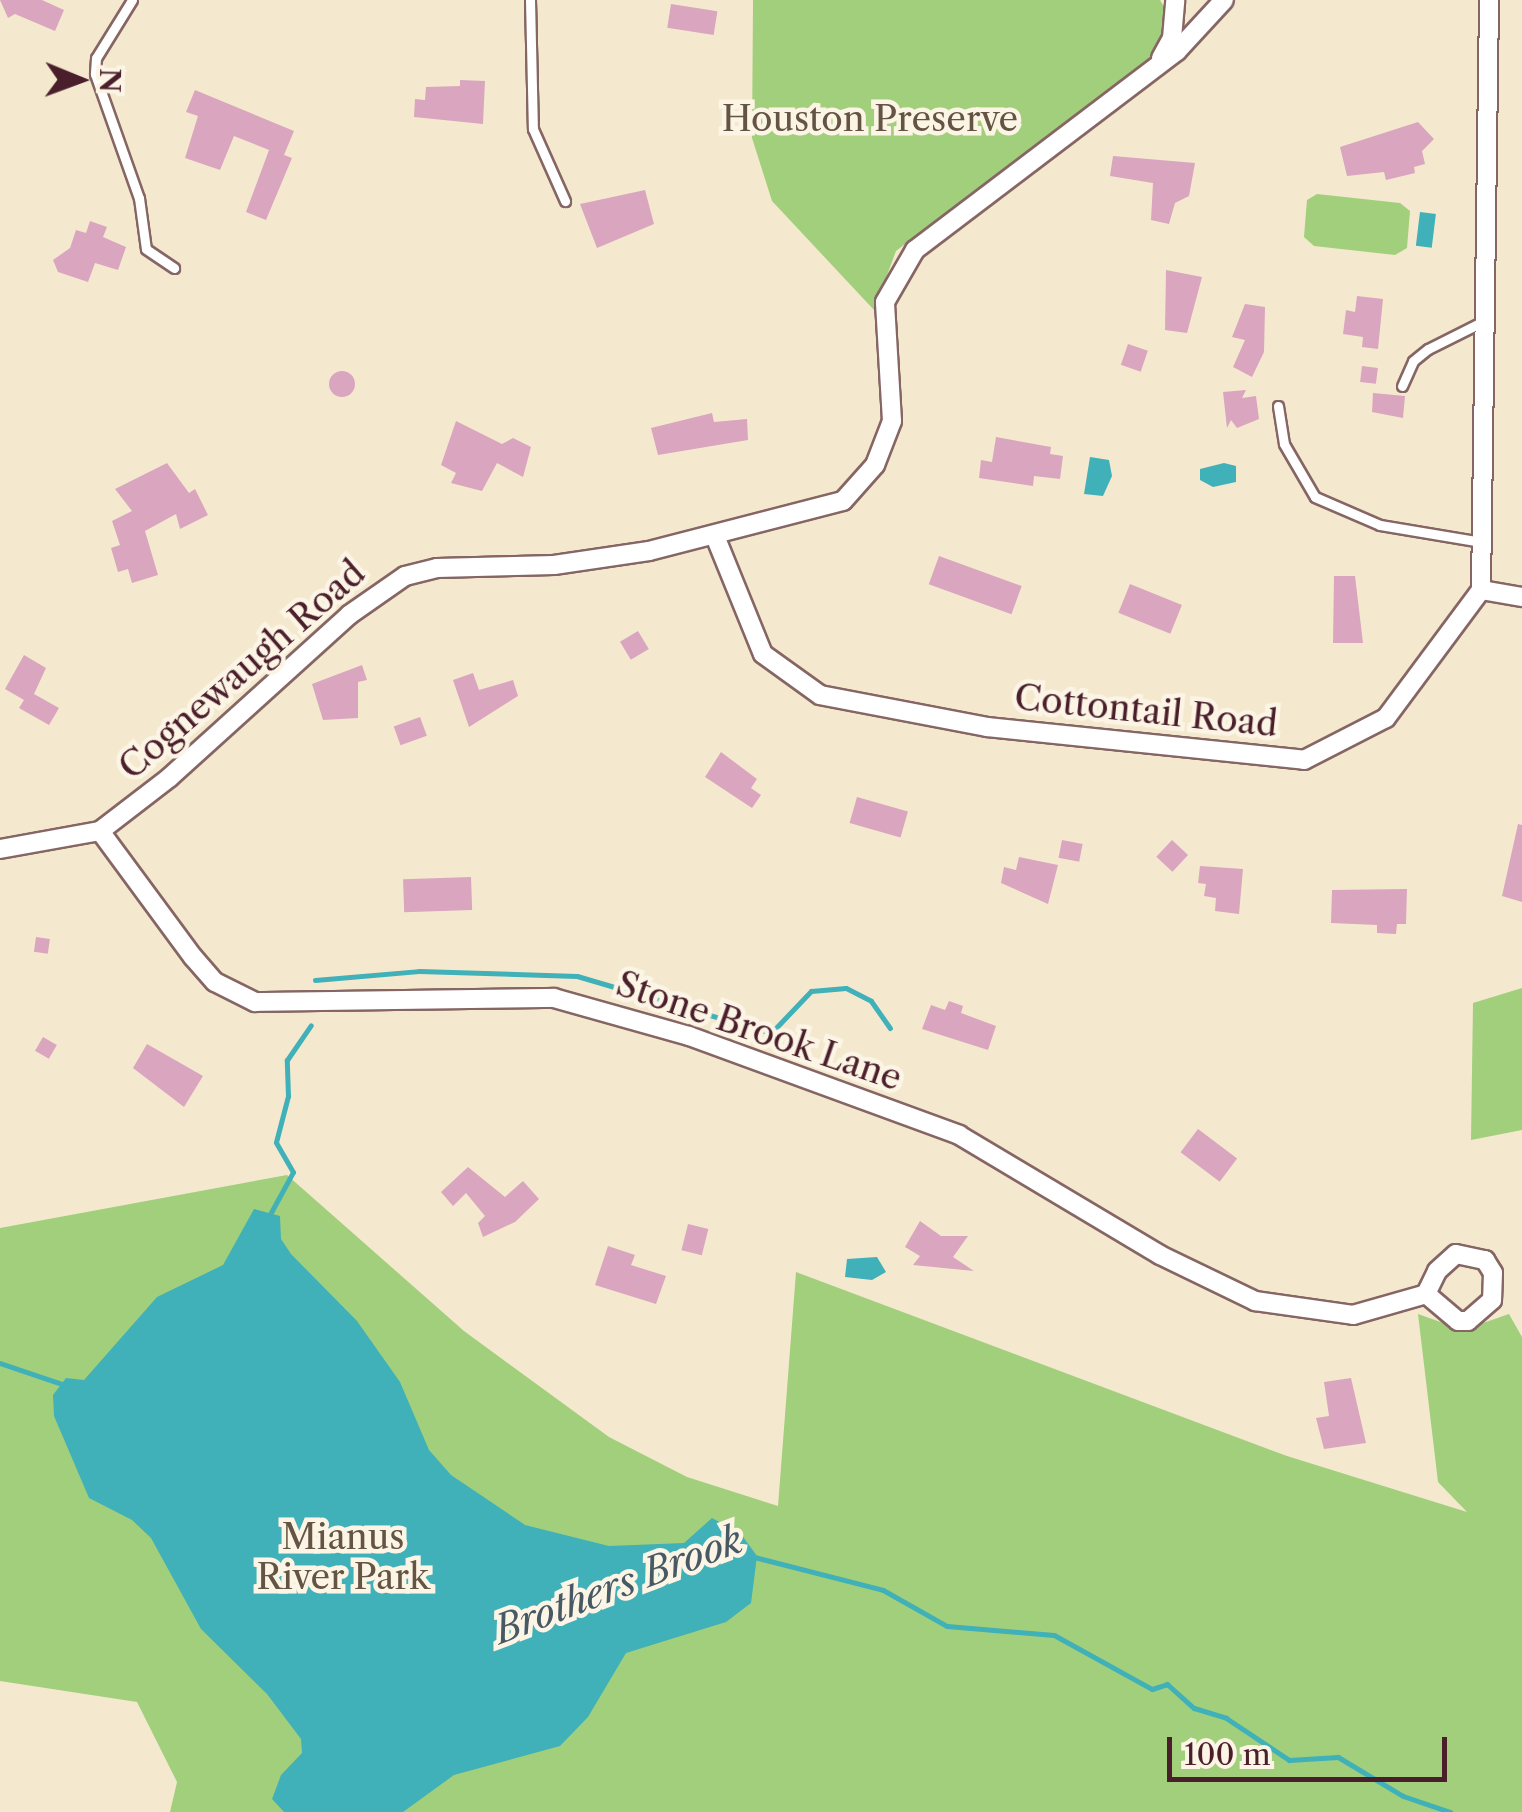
<!DOCTYPE html>
<html>
<head>
<meta charset="utf-8">
<style>
	body { margin:0 }
	#map { position:relative; width:1522px; height:1812px; overflow:hidden; background:#f4e9cf; font-family:"Libre Caslon Text",serif }
	div>[style] { position:absolute }
	[style*='--x'] { left:calc(var(--x)*1px); top:calc(var(--y)*1px); width:calc(var(--w)*1px); rotate:calc(var(--a)*1deg) }
	.green>* { inset:0; background:#a2cf7c }
	.water>* { inset:0; background:#40b0b9; transform-origin:0 0 }
	.stream>* { height:5px; margin:-2.5px; padding:0 2.5px; transform-origin:2.5px; border-radius:2.5px; background:#40b0b9 }
	.building>* { inset:0; background:#daa5bf; transform-origin:0 0 }
	.round { border-radius:50% }
	.roads { filter:drop-shadow(2px 0 #866664) drop-shadow(-2px 0 #866664) drop-shadow(0 2px #866664) drop-shadow(0 -2px #866664) }
	.lane>* { height:9px; margin:-4.5px; padding:0 4.5px; transform-origin:4.5px; border-radius:4.5px; background:#fff }
	.street>* { height:18px; margin:-9px; padding:0 9px; transform-origin:9px; border-radius:9px; background:#fff }
	span { translate:-50% -50%; white-space:nowrap; text-align:center; line-height:1.15; -webkit-text-stroke:9px #fcf5e5; paint-order:stroke }
	.park-label { font-size:35px; color:#645443 }
	.street-label { font-size:35px; color:#4a1f2b }
	.water-label { font-size:38px; color:#465964; font-style:italic }
	.north { position:absolute; left:30px; top:30px; width:100px; height:100px; -webkit-text-stroke:8px #fcf5e5; paint-order:stroke; rotate:91deg; font-size:28px; font-weight:700; line-height:40px; text-align:center; color:#4a1f2b }
	.north::after { content:''; display:block; margin:auto; width:35px; height:45px; background:#4a1f2b; clip-path:polygon(50% 0,100% 100%,50% 72%,0 100%) }
	.scale { position:absolute; left:1167px; top:1737px; width:280px; height:45px; box-sizing:border-box; border:5px solid #4a1f2b; border-top:0; padding-left:12px; font-size:30px; line-height:35px; white-space:nowrap; color:#4a1f2b; -webkit-text-stroke:8px #fcf5e5; paint-order:stroke }
</style>
</head>
<body>
<div id="map">
	<div class="green">
		<div style="clip-path:polygon(753px 0,1160px 0,1169px 15px,1160px 46px,1149px 59px,896px 251px,874px 310px,772px 201px,752px 138px)"></div>
		<div style="clip-path:polygon(1317px 194px,1400px 203px,1410px 211px,1407px 248px,1395px 255px,1314px 246px,1304px 237px,1307px 200px)"></div>
		<div style="clip-path:polygon(1522px 988px,1522px 1130px,1471px 1140px,1473px 1003px)"></div>
		<div style="clip-path:polygon(287px 1175px,464px 1331px,609px 1437px,687px 1477px,778px 1506px,796px 1272px,1287px 1456px,1467px 1512px,1438px 1482px,1418px 1314px,1463px 1330px,1509px 1314px,1522px 1337px,1522px 1812px,170px 1812px,177px 1782px,137px 1702px,0 1681px,0 1228px)"></div>
	</div>
	<div class="water">
		<div style="left:1420px;top:212px;width:16px;height:34px;rotate:7deg"></div>
		<div style="clip-path:polygon(1090px 457px,1109px 460px,1112px 476px,1103px 496px,1084px 494px)"></div>
		<div style="clip-path:polygon(1224px 463px,1236px 466px,1236px 482px,1213px 487px,1200px 480px,1200px 469px)"></div>
		<div style="clip-path:polygon(254px 1209px,280px 1216px,281px 1239px,291px 1254px,357px 1321px,400px 1382px,429px 1450px,451px 1475px,525px 1525px,609px 1546px,684px 1543px,712px 1518px,741px 1534px,757px 1556px,751px 1603px,726px 1622px,626px 1653px,588px 1717px,560px 1746px,454px 1775px,403px 1812px,284px 1812px,272px 1799px,281px 1775px,302px 1753px,301px 1739px,267px 1694px,201px 1629px,151px 1538px,132px 1520px,89px 1498px,54px 1416px,53px 1395px,66px 1378px,84px 1380px,157px 1297px,223px 1265px)"></div>
		<div style="clip-path:polygon(877px 1257px,886px 1272px,872px 1280px,845px 1277px,847px 1259px)"></div>
	</div>
	<div class="stream">
		<div style="--x:315;--y:980;--w:104;--a:-4.9"></div>
		<div style="--x:419;--y:971;--w:158;--a:1.8"></div>
		<div style="--x:577;--y:976;--w:202;--a:16.4"></div>
		<div style="--x:771;--y:1033;--w:58;--a:-46.4"></div>
		<div style="--x:811;--y:991;--w:35;--a:-5"></div>
		<div style="--x:846;--y:988;--w:28;--a:27"></div>
		<div style="--x:871;--y:1001;--w:33;--a:55"></div>
		<div style="--x:269;--y:1216;--w:50;--a:-61.4"></div>
		<div style="--x:293;--y:1172;--w:34;--a:-120"></div>
		<div style="--x:276;--y:1142;--w:48;--a:-75.4"></div>
		<div style="--x:288;--y:1096;--w:36;--a:-92"></div>
		<div style="--x:287;--y:1060;--w:42;--a:-55.6"></div>
		<div style="--x:0;--y:1363;--w:72;--a:18.7"></div>
		<div style="--x:754;--y:1557;--w:133;--a:14.3"></div>
		<div style="--x:883;--y:1590;--w:73;--a:29.4"></div>
		<div style="--x:947;--y:1626;--w:107;--a:4.8"></div>
		<div style="--x:1054;--y:1635;--w:112;--a:28.9"></div>
		<div style="--x:1152;--y:1689;--w:16;--a:-18"></div>
		<div style="--x:1167;--y:1684;--w:36;--a:42"></div>
		<div style="--x:1194;--y:1708;--w:34;--a:17"></div>
		<div style="--x:1226;--y:1718;--w:76;--a:33.7"></div>
		<div style="--x:1289;--y:1760;--w:49;--a:-3.5"></div>
		<div style="--x:1338;--y:1757;--w:76;--a:31"></div>
		<div style="--x:1403;--y:1796;--w:50;--a:18.8"></div>
	</div>
	<div class="building">
		<div style="clip-path:polygon(0 0,42px 0,64px 10px,55px 31px,15px 14px,8px 18px)"></div>
		<div style="left:671px;top:4px;width:47px;height:24px;rotate:9deg"></div>
		<div style="clip-path:polygon(460px 80px,485px 81px,483px 124px,414px 117px,415px 99px,425px 100px,426px 87px,460px 86px)"></div>
		<div style="clip-path:polygon(195px 90px,294px 131px,284px 155px,292px 158px,266px 220px,246px 212px,269px 150px,234px 136px,220px 170px,185px 158px,198px 116px,186px 112px)"></div>
		<div style="clip-path:polygon(1418px 122px,1434px 139px,1422px 151px,1425px 164px,1414px 167px,1415px 173px,1386px 180px,1384px 172px,1347px 176px,1340px 147px)"></div>
		<div style="clip-path:polygon(1113px 156px,1195px 163px,1189px 196px,1175px 203px,1169px 224px,1151px 220px,1153px 183px,1110px 176px)"></div>
		<div style="clip-path:polygon(645px 190px,654px 224px,597px 248px,580px 204px)"></div>
		<div style="clip-path:polygon(90px 221px,107px 227px,103px 237px,126px 247px,118px 270px,95px 263px,88px 282px,58px 272px,53px 260px,70px 248px,76px 230px,86px 233px)"></div>
		<div style="clip-path:polygon(1166px 270px,1202px 277px,1187px 333px,1165px 330px)"></div>
		<div style="clip-path:polygon(1357px 296px,1383px 299px,1378px 349px,1362px 347px,1363px 337px,1343px 334px,1346px 310px,1355px 312px)"></div>
		<div style="clip-path:polygon(1245px 304px,1265px 307px,1264px 352px,1252px 377px,1233px 367px,1245px 340px,1232px 337px)"></div>
		<div style="left:1128px;top:344px;width:21px;height:22px;rotate:19deg"></div>
		<div style="left:1362px;top:366px;width:16px;height:16px;rotate:7deg"></div>
		<div class="round" style="left:329px;top:371px;width:26px;height:26px"></div>
		<div style="clip-path:polygon(1246px 390px,1242px 398px,1256px 396px,1259px 419px,1237px 428px,1231px 420px,1227px 428px,1223px 392px)"></div>
		<div style="clip-path:polygon(1373px 393px,1405px 396px,1403px 418px,1372px 412px)"></div>
		<div style="clip-path:polygon(712px 413px,714px 422px,747px 419px,748px 440px,658px 455px,651px 428px)"></div>
		<div style="clip-path:polygon(456px 421px,502px 444px,513px 438px,531px 447px,523px 477px,497px 463px,482px 491px,451px 483px,456px 473px,441px 465px)"></div>
		<div style="clip-path:polygon(996px 437px,1051px 447px,1050px 454px,1063px 456px,1060px 479px,1034px 476px,1033px 486px,979px 478px,981px 460px,992px 462px)"></div>
		<div style="clip-path:polygon(167px 463px,189px 493px,195px 489px,208px 515px,180px 529px,176px 514px,145px 531px,158px 575px,132px 583px,128px 569px,118px 572px,111px 548px,120px 545px,112px 521px,132px 511px,115px 489px)"></div>
		<div style="left:939px;top:556px;width:88px;height:30px;rotate:20deg"></div>
		<div style="clip-path:polygon(1334px 576px,1355px 576px,1363px 643px,1333px 643px)"></div>
		<div style="left:1130px;top:584px;width:56px;height:31px;rotate:22deg"></div>
		<div style="left:638px;top:631px;width:21px;height:21px;rotate:59deg"></div>
		<div style="clip-path:polygon(24px 655px,46px 668px,34px 694px,59px 708px,49px 725px,19px 708px,24px 700px,5px 689px)"></div>
		<div style="clip-path:polygon(362px 665px,367px 680px,358px 682px,358px 718px,323px 720px,312px 684px)"></div>
		<div style="clip-path:polygon(473px 673px,479px 690px,513px 680px,518px 696px,469px 727px,453px 680px)"></div>
		<div style="left:420px;top:717px;width:20px;height:28px;rotate:70deg"></div>
		<div style="clip-path:polygon(721px 752px,757px 779px,751px 788px,761px 795px,752px 808px,705px 777px)"></div>
		<div style="left:857px;top:797px;width:53px;height:27px;rotate:16deg"></div>
		<div style="clip-path:polygon(1518px 824px,1522px 825px,1522px 902px,1502px 896px)"></div>
		<div style="left:1062px;top:840px;width:21px;height:18px;rotate:11deg"></div>
		<div style="left:1172px;top:840px;width:22px;height:23px;rotate:43deg"></div>
		<div style="clip-path:polygon(1019px 857px,1058px 865px,1048px 904px,1001px 883px,1004px 867px,1016px 870px)"></div>
		<div style="clip-path:polygon(1200px 866px,1243px 869px,1239px 914px,1215px 911px,1216px 898px,1204px 896px,1206px 884px,1198px 883px)"></div>
		<div style="left:471px;top:877px;width:33px;height:68px;rotate:88deg"></div>
		<div style="clip-path:polygon(1407px 889px,1406px 924px,1397px 924px,1396px 934px,1377px 933px,1377px 925px,1331px 923px,1332px 890px)"></div>
		<div style="left:36px;top:937px;width:14px;height:15px;rotate:8deg"></div>
		<div style="clip-path:polygon(949px 1001px,963px 1006px,961px 1013px,996px 1026px,988px 1050px,922px 1029px,931px 1005px,945px 1010px)"></div>
		<div style="left:43px;top:1037px;width:16px;height:16px;rotate:30deg"></div>
		<div style="clip-path:polygon(147px 1044px,203px 1076px,184px 1107px,133px 1068px)"></div>
		<div style="left:1198px;top:1129px;width:49px;height:29px;rotate:37deg"></div>
		<div style="clip-path:polygon(468px 1167px,505px 1197px,523px 1181px,539px 1199px,515px 1222px,483px 1237px,478px 1223px,485px 1216px,466px 1193px,453px 1206px,441px 1192px)"></div>
		<div style="clip-path:polygon(920px 1221px,941px 1236px,968px 1236px,953px 1257px,974px 1271px,913px 1265px,920px 1256px,905px 1247px)"></div>
		<div style="left:688px;top:1224px;width:21px;height:27px;rotate:14deg"></div>
		<div style="clip-path:polygon(608px 1246px,635px 1255px,631px 1265px,666px 1276px,656px 1304px,595px 1285px)"></div>
		<div style="clip-path:polygon(1351px 1378px,1366px 1443px,1324px 1449px,1316px 1418px,1329px 1416px,1324px 1382px)"></div>
	</div>
	<div class="roads">
		<div class="lane">
			<div style="--x:132;--y:0;--w:68;--a:121.8"></div>
			<div style="--x:96;--y:58;--w:16;--a:94"></div>
			<div style="--x:95;--y:74;--w:132;--a:70.5"></div>
			<div style="--x:139;--y:198;--w:51;--a:82.2"></div>
			<div style="--x:146;--y:249;--w:34;--a:34"></div>
			<div style="--x:530;--y:0;--w:129;--a:88.7"></div>
			<div style="--x:533;--y:129;--w:79;--a:66"></div>
			<div style="--x:1402;--y:386;--w:27;--a:-66"></div>
			<div style="--x:1413;--y:361;--w:19;--a:-39"></div>
			<div style="--x:1428;--y:349;--w:65;--a:-26.6"></div>
			<div style="--x:1278;--y:406;--w:38;--a:81"></div>
			<div style="--x:1284;--y:444;--w:61;--a:59.7"></div>
			<div style="--x:1315;--y:497;--w:71;--a:23.3"></div>
			<div style="--x:1380;--y:525;--w:103;--a:9.5"></div>
		</div>
		<div class="street">
			<div style="--x:1161;--y:58;--w:23;--a:-61"></div>
			<div style="--x:1172;--y:38;--w:38;--a:-85"></div>
			<div style="--x:715;--y:536;--w:127;--a:67.9"></div>
			<div style="--x:763;--y:654;--w:70;--a:35.7"></div>
			<div style="--x:820;--y:695;--w:170;--a:10.8"></div>
			<div style="--x:987;--y:727;--w:319;--a:5.9"></div>
			<div style="--x:1304;--y:760;--w:92;--a:-27.1"></div>
			<div style="--x:1386;--y:718;--w:159;--a:-53.4"></div>
			<div style="--x:1481;--y:590;--w:590;--a:-89.22"></div>
			<div style="--x:1481;--y:590;--w:42;--a:9.7"></div>
			<div style="--x:100;--y:831;--w:157;--a:53.6"></div>
			<div style="--x:193;--y:957;--w:33;--a:49"></div>
			<div style="--x:215;--y:982;--w:45;--a:26.6"></div>
			<div style="--x:255;--y:1002;--w:299;--a:-0.8"></div>
			<div style="--x:554;--y:998;--w:140;--a:15.7"></div>
			<div style="--x:689;--y:1036;--w:288;--a:20.1"></div>
			<div style="--x:959;--y:1135;--w:234;--a:30.8"></div>
			<div style="--x:1160;--y:1255;--w:106;--a:25.8"></div>
			<div style="--x:1255;--y:1301;--w:99;--a:8.1"></div>
			<div style="--x:1353;--y:1315;--w:76;--a:-16"></div>
			<div style="--x:1426;--y:1294;--w:25;--a:-64"></div>
			<div style="--x:1437;--y:1271;--w:25;--a:-42"></div>
			<div style="--x:1456;--y:1254;--w:30;--a:12"></div>
			<div style="--x:1485;--y:1260;--w:15;--a:58"></div>
			<div style="--x:1493;--y:1273;--w:27;--a:92"></div>
			<div style="--x:1492;--y:1300;--w:32;--a:139"></div>
			<div style="--x:1468;--y:1321;--w:10;--a:180"></div>
			<div style="--x:1458;--y:1321;--w:42;--a:-139.8"></div>
			<div style="--x:0;--y:849;--w:102;--a:-10.2"></div>
			<div style="--x:100;--y:831;--w:88;--a:-37.6"></div>
			<div style="--x:170;--y:777;--w:241;--a:-42.1"></div>
			<div style="--x:349;--y:615;--w:68;--a:-34.9"></div>
			<div style="--x:405;--y:576;--w:33;--a:-14"></div>
			<div style="--x:437;--y:568;--w:117;--a:-1.5"></div>
			<div style="--x:554;--y:565;--w:96;--a:-8.4"></div>
			<div style="--x:649;--y:551;--w:200;--a:-14.5"></div>
			<div style="--x:843;--y:501;--w:48;--a:-48.4"></div>
			<div style="--x:875;--y:465;--w:47;--a:-68.9"></div>
			<div style="--x:892;--y:421;--w:119;--a:-93.4"></div>
			<div style="--x:885;--y:302;--w:60;--a:-60"></div>
			<div style="--x:915;--y:250;--w:329;--a:-37.2"></div>
			<div style="--x:1177;--y:51;--w:69;--a:-47.3"></div>
		</div>
	</div>
	<div class="park-label">
		<span style="left:870px;top:119px">Houston Preserve</span>
		<span style="left:343px;top:1557px">Mianus<br>River Park</span>
	</div>
	<div class="street-label">
		<span style="left:242px;top:670px;rotate:-41deg">Cognewaugh Road</span>
		<span style="left:1146px;top:711px;rotate:6deg">Cottontail Road</span>
		<span style="left:759px;top:1031px;rotate:19deg">Stone Brook Lane</span>
	</div>
	<div class="water-label">
		<span style="left:618px;top:1585px;rotate:-21deg">Brothers Brook</span>
	</div>
	<div class="north">N</div>
	<div class="scale">100 m</div>
</div>
</body>
</html>
